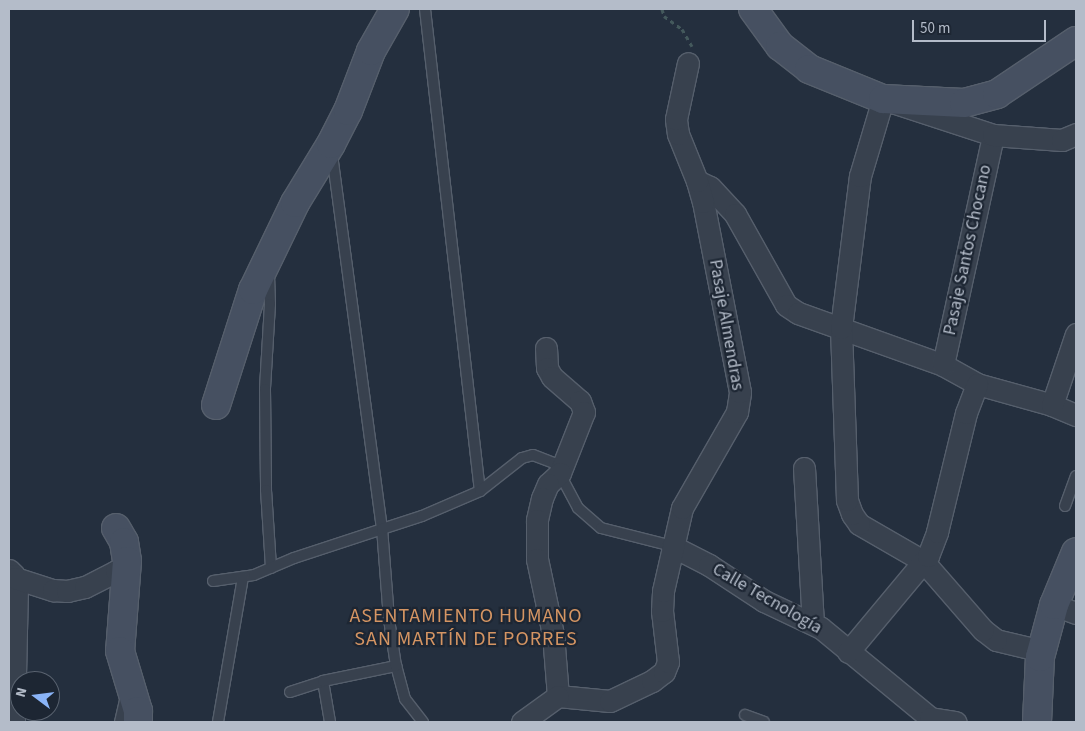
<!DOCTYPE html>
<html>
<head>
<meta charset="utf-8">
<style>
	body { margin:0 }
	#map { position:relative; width:1085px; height:731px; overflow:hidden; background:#242f3e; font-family:"Source Sans 3",sans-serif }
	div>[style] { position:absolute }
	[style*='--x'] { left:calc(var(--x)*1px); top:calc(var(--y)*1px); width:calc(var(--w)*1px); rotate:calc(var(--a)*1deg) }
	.path>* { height:3px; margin-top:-1.5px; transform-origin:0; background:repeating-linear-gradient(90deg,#44595c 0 4px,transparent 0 8px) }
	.roads { filter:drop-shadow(1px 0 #565f6c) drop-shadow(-1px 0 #565f6c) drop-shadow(0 1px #565f6c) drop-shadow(0 -1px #565f6c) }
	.lane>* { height:10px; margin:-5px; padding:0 5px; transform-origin:5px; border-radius:5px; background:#38414e }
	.street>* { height:21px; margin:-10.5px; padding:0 10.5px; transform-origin:10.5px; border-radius:10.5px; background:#38414e }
	.secondary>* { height:28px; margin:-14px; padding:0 14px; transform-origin:14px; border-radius:14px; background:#465061 }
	span { translate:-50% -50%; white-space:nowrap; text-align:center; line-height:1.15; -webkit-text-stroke:4.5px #1d2633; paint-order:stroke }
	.street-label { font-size:18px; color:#b4bcc9 }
	.quarter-label { font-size:20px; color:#d59563; letter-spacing:1px }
	.frame { position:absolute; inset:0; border:10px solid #b4bcc9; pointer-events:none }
	.north { position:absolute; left:10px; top:671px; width:50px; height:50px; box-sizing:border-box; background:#1d2633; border:1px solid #59626f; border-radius:50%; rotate:285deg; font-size:14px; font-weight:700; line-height:20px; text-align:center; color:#b4bcc9 }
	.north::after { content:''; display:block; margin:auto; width:18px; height:22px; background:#8ab4f8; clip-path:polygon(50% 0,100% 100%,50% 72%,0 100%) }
	.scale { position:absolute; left:912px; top:20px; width:134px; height:22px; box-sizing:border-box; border:2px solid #b4bcc9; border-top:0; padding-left:6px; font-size:15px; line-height:18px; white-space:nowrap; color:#b4bcc9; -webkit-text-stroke:4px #1d2633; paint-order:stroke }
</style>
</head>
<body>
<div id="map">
	<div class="path">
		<div style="--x:662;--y:9;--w:7;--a:74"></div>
		<div style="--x:664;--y:16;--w:22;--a:36"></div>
		<div style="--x:682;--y:29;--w:20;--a:60"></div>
	</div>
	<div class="roads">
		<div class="lane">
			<div style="--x:425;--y:9;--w:485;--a:83.5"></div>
			<div style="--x:269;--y:275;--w:29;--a:88"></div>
			<div style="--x:270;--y:304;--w:85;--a:93.4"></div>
			<div style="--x:265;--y:389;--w:101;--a:89.4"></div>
			<div style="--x:266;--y:490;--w:78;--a:86.3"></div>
			<div style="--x:1065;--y:506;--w:32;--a:-70"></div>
			<div style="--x:213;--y:581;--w:41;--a:-8.3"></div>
			<div style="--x:254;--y:575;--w:43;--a:-23"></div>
			<div style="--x:294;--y:558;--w:93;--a:-18.2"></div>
			<div style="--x:382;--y:529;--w:379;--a:-97.6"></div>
			<div style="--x:323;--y:681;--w:42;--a:80.3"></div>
			<div style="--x:290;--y:692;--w:35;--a:-18"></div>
			<div style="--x:323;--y:681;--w:75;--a:-11.6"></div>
			<div style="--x:745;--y:715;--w:20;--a:20"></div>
			<div style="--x:120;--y:722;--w:28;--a:-77"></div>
			<div style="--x:218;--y:722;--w:147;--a:-80.2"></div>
			<div style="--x:423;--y:722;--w:29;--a:-128"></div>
			<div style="--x:405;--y:699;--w:34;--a:-105"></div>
			<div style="--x:396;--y:666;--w:48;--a:-98.5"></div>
			<div style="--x:389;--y:619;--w:90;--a:-94.4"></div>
			<div style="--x:382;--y:529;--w:42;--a:-18"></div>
			<div style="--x:422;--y:516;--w:63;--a:-23.3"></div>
			<div style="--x:480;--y:491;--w:53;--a:-38.2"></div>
			<div style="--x:522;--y:458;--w:11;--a:-15"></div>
			<div style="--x:533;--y:455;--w:22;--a:21"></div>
			<div style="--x:554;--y:463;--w:51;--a:61.9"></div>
			<div style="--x:578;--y:508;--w:30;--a:41"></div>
			<div style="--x:601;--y:528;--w:73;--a:14.2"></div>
		</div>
		<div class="street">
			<div style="--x:697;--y:181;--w:14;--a:25"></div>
			<div style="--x:710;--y:187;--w:37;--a:47"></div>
			<div style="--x:735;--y:214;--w:104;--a:60.7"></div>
			<div style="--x:786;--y:305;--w:14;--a:34"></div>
			<div style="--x:798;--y:313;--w:154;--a:19.7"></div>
			<div style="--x:943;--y:365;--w:39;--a:29"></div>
			<div style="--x:977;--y:384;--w:78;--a:15.6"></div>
			<div style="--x:1052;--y:405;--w:26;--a:23"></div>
			<div style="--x:546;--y:348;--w:20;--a:87"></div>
			<div style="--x:547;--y:368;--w:10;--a:61"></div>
			<div style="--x:552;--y:377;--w:37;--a:41"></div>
			<div style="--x:580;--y:401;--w:12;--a:70"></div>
			<div style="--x:584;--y:412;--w:66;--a:111.5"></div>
			<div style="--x:560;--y:473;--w:16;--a:137"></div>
			<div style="--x:548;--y:484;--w:15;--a:113"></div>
			<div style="--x:542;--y:498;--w:23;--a:103"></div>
			<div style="--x:537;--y:520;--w:39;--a:90"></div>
			<div style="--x:537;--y:559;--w:77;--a:78"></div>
			<div style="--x:553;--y:634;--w:62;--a:85.4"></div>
			<div style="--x:943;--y:365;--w:235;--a:-77.7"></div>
			<div style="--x:1052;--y:405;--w:75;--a:-71.3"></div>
			<div style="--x:804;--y:468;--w:156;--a:86.7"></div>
			<div style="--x:672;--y:546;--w:42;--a:27.2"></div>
			<div style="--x:709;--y:565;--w:66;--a:33.2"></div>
			<div style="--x:764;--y:601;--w:63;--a:25.3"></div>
			<div style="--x:821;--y:628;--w:141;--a:39.5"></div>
			<div style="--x:930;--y:718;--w:26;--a:9"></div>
			<div style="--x:9;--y:570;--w:7;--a:45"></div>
			<div style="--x:14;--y:575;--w:12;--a:76"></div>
			<div style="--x:17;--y:587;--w:135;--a:91.3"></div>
			<div style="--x:15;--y:578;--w:40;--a:18"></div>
			<div style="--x:53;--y:590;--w:14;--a:4"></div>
			<div style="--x:67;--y:591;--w:18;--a:-13"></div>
			<div style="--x:85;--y:587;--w:35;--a:-27"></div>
			<div style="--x:116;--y:571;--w:12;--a:-20"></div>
			<div style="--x:1054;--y:605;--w:23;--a:20"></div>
			<div style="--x:1042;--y:651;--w:47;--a:-166.6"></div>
			<div style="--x:996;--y:640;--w:16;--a:-142"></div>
			<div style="--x:983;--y:630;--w:91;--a:-131"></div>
			<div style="--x:923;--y:561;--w:74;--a:-150"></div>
			<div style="--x:859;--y:524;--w:12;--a:-125"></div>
			<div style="--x:852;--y:514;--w:15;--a:-110"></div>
			<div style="--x:847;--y:500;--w:172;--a:-92"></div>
			<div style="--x:841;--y:328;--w:153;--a:-82.9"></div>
			<div style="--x:860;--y:176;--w:80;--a:-73.4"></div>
			<div style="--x:883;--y:99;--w:116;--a:18.1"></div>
			<div style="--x:993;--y:135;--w:69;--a:4.1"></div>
			<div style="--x:1062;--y:140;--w:15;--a:-23"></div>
			<div style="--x:848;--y:652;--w:125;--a:-50.2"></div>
			<div style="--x:928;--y:556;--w:26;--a:-69"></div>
			<div style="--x:937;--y:532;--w:122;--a:-76.3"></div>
			<div style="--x:966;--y:413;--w:31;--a:-69"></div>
			<div style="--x:558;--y:696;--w:52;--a:5.5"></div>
			<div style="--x:610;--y:701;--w:47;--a:-25.5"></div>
			<div style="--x:652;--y:681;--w:15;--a:-37"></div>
			<div style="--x:664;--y:672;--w:11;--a:-68"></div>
			<div style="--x:668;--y:662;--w:51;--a:-96.7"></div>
			<div style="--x:662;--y:611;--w:20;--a:-87"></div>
			<div style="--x:663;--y:591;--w:85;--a:-77.1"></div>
			<div style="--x:682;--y:508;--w:111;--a:-60.2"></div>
			<div style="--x:737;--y:412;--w:20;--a:-81"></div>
			<div style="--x:740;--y:392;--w:194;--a:-101"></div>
			<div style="--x:703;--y:202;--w:22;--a:-106"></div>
			<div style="--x:697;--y:181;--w:51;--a:-112"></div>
			<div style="--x:678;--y:134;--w:15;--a:-98"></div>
			<div style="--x:676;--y:119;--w:57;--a:-77.9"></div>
			<div style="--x:522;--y:722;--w:44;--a:-35.8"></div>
		</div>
		<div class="secondary">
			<div style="--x:753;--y:9;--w:46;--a:53.9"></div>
			<div style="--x:780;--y:46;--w:37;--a:38"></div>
			<div style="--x:809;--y:69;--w:80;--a:22.1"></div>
			<div style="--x:883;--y:99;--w:81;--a:2.8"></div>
			<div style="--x:964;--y:103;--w:34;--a:-15"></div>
			<div style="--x:997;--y:94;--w:95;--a:-33.9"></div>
			<div style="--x:216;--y:405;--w:121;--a:-72.2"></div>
			<div style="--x:253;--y:290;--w:97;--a:-64.2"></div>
			<div style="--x:295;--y:203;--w:69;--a:-58.6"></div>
			<div style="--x:331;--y:144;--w:37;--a:-63"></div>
			<div style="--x:348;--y:111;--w:64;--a:-69"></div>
			<div style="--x:371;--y:51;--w:48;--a:-60.3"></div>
			<div style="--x:116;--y:528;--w:16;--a:60"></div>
			<div style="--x:124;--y:542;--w:19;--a:81"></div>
			<div style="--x:127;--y:561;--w:90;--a:94.4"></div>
			<div style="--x:120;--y:651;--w:63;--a:73.3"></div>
			<div style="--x:138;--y:711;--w:11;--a:90"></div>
			<div style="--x:1037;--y:722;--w:65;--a:-87.4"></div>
			<div style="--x:1040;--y:657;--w:54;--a:-74.9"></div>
			<div style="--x:1054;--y:605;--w:57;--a:-67.5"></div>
		</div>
	</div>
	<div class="street-label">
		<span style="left:968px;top:250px;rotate:-78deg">Pasaje Santos Chocano</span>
		<span style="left:726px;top:325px;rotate:80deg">Pasaje Almendras</span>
		<span style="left:767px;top:599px;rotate:30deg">Calle Tecnología</span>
	</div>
	<div class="quarter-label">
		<span style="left:466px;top:628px">ASENTAMIENTO HUMANO<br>SAN MARTÍN DE PORRES</span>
	</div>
	<div class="frame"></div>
	<div class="north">N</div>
	<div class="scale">50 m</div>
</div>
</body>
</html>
